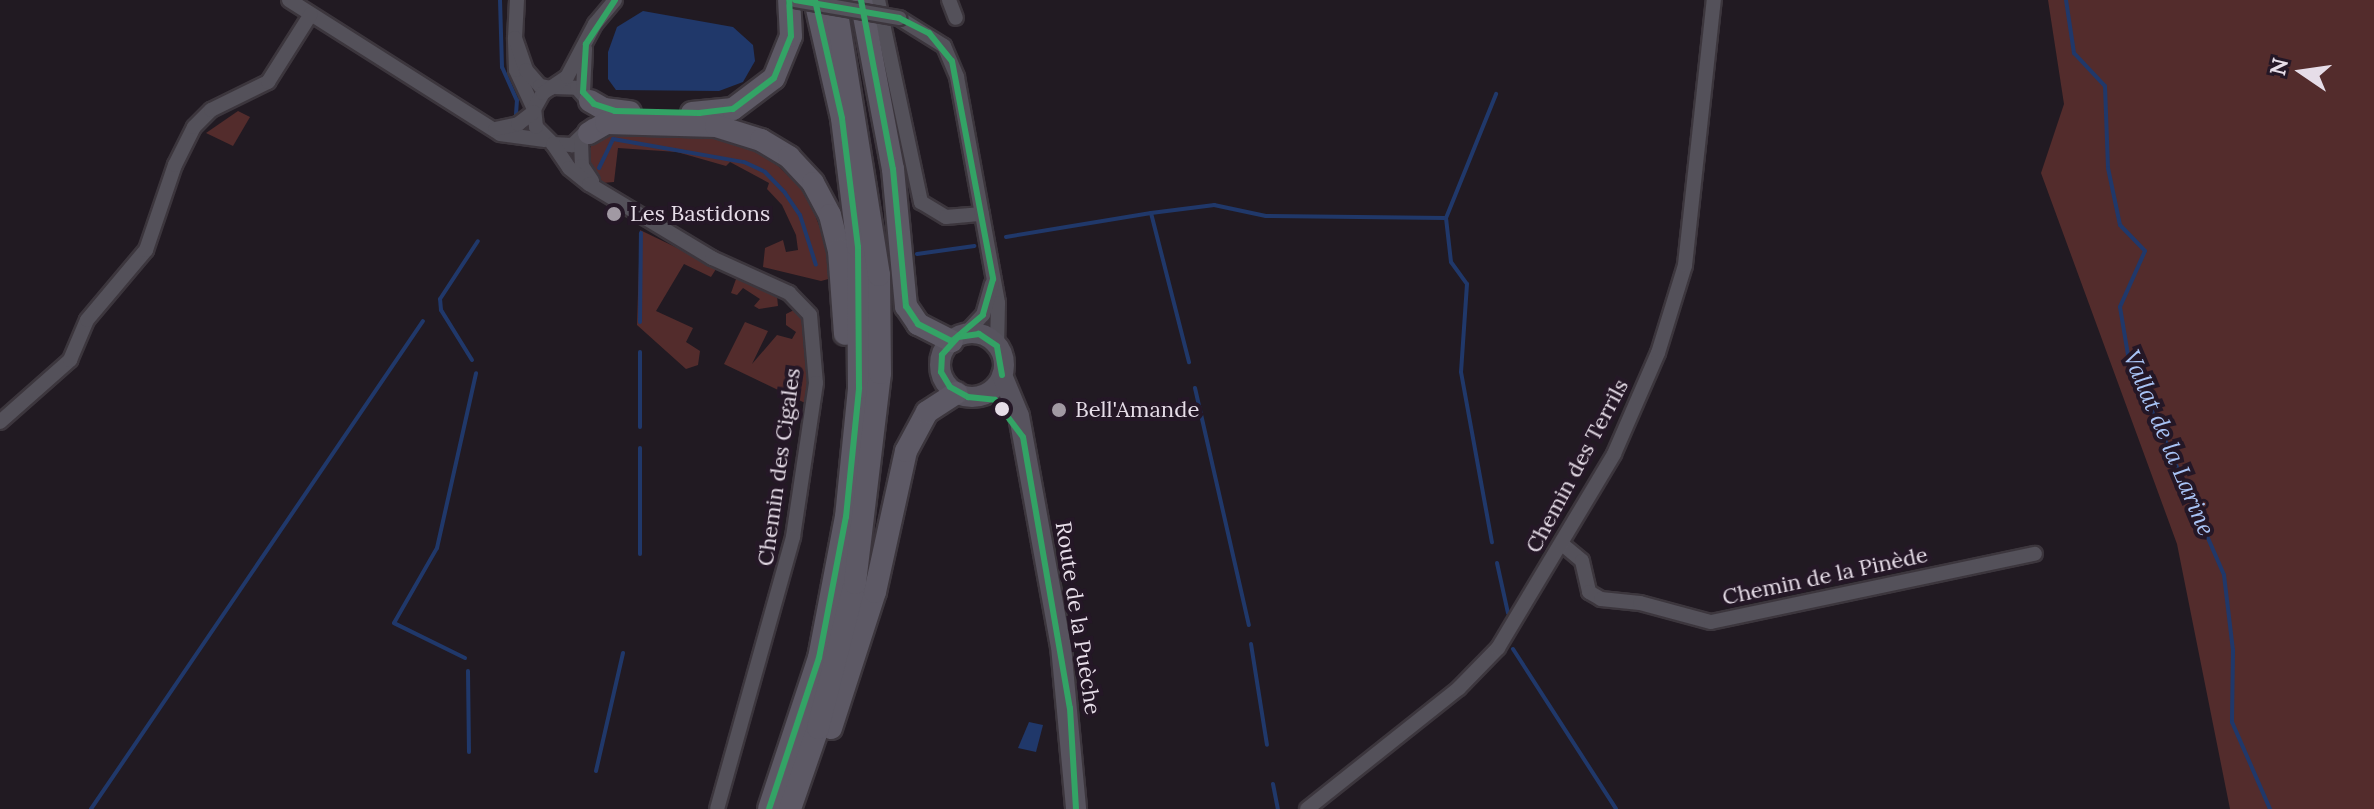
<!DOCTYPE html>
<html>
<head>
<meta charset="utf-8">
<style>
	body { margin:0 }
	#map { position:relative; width:2374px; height:809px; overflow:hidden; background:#211a22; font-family:Lora,serif }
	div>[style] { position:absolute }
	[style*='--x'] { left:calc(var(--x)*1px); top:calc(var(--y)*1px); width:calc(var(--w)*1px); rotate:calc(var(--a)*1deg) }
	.green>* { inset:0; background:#532c2c }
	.water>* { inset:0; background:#20386a }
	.stream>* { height:4px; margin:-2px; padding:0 2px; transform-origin:2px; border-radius:2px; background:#20386a }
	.roads { filter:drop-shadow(2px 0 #3c363d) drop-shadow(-2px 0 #3c363d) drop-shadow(0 2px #3c363d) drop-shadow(0 -2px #3c363d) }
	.minor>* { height:14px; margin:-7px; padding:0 7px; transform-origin:7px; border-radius:7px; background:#54515a }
	.secondary>* { height:20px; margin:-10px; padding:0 10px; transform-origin:10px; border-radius:10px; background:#57535e }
	.secondary>.ring { margin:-10px; padding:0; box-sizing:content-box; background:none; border:20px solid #57535e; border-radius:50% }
	.trunk>* { height:22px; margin:-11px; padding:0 11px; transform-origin:11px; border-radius:11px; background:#5d5965 }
	.bridges { filter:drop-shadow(2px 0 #3c363d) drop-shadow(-2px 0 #3c363d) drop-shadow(0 2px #3c363d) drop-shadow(0 -2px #3c363d) }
	.minor-bridge>* { height:14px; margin:-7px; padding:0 7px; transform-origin:7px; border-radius:7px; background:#54515a }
	.bus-1>* { height:6px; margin:-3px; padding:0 3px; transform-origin:3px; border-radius:3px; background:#33a365 }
	.dots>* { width:22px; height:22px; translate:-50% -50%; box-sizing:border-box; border:4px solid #241726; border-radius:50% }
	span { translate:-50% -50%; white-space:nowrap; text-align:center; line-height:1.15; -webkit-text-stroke:8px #241726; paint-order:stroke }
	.poi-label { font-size:22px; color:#e6dde8 }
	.left { translate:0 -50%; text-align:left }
	.street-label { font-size:22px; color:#e6dde8 }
	.water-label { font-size:24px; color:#a8c3f5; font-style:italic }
	.north { position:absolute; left:2262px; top:32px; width:80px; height:80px; -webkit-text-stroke:6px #241726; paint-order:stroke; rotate:283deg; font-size:22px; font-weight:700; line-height:32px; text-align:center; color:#e6dde8 }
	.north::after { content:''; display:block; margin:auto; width:28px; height:36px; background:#e6dde8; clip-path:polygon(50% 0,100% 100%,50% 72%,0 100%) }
</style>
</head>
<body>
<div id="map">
	<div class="green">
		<div style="clip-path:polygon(2048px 0,2374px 0,2374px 809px,2230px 809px,2177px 544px,2041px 173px,2064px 104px)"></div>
		<div style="clip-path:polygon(238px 111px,250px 117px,233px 146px,206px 133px)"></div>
		<div style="clip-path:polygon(606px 129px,717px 137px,768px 156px,807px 194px,827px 246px,832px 278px,821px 281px,763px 267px,765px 248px,783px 240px,786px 252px,798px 250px,796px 235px,782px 205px,767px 189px,769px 183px,730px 162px,726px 166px,677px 152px,618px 148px,614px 182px,602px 183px,588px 174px,587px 157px,594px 138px)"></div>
		<div style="clip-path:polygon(640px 230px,777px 296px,778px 306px,759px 309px,754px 306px,760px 299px,743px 288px,737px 295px,731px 293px,736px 279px,716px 269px,711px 277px,684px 264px,656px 311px,693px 328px,686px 342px,700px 351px,698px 365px,686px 369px,637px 325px)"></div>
		<div style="clip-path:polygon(796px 309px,805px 315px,812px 355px,805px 403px,724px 364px,745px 322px,768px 331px,752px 364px,777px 335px,792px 339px,796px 332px,786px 325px,786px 314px)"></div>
	</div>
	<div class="water">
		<div style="clip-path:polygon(643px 11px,733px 27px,753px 45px,755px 61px,743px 82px,719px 91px,616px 90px,608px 79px,608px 52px,617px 27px)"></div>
		<div style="clip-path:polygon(1029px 722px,1043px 725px,1036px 752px,1018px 748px)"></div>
	</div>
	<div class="stream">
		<div style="--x:500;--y:0;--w:67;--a:88.3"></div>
		<div style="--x:502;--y:67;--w:36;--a:66"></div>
		<div style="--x:517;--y:100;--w:15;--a:94"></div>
		<div style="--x:2066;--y:0;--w:54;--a:81.4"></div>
		<div style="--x:2074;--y:53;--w:45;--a:46.8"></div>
		<div style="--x:2105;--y:86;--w:82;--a:87.9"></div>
		<div style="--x:2108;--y:168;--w:58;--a:78.1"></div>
		<div style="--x:2120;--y:225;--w:36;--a:46"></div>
		<div style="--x:2145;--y:251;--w:61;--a:114.1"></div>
		<div style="--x:2120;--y:307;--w:49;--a:80.5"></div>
		<div style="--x:2128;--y:355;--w:240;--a:66.4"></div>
		<div style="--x:2224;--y:575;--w:76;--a:83.2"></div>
		<div style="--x:2233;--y:650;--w:72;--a:90.8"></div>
		<div style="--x:2232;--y:722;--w:95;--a:66.4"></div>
		<div style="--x:599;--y:168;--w:32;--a:-64"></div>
		<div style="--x:613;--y:139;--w:133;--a:10"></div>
		<div style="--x:744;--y:162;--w:23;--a:25"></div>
		<div style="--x:765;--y:172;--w:29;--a:46"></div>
		<div style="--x:785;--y:193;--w:27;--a:56"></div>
		<div style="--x:800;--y:215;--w:52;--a:72.3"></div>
		<div style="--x:1151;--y:213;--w:64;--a:-7.2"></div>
		<div style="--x:1214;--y:205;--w:53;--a:11.9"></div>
		<div style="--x:1266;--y:216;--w:180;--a:0.6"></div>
		<div style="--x:1446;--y:218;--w:44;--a:83.5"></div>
		<div style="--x:1451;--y:262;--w:27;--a:54"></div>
		<div style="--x:1467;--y:284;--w:88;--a:93.9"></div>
		<div style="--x:1461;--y:372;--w:173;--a:79.7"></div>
		<div style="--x:1446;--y:218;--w:134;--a:-68"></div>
		<div style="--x:1006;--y:237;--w:147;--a:-9.4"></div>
		<div style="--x:1151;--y:213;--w:154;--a:75.7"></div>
		<div style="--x:917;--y:254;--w:58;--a:-8"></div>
		<div style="--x:640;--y:322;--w:89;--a:-89.4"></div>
		<div style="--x:472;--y:360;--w:59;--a:-121.8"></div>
		<div style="--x:441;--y:310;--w:11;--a:-95"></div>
		<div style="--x:440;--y:299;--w:69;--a:-56.8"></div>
		<div style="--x:1195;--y:388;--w:243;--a:77.2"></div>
		<div style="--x:640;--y:427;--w:75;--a:-90"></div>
		<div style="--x:640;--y:448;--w:106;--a:90"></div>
		<div style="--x:1497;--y:563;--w:51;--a:77.6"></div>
		<div style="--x:1251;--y:644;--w:102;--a:81"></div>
		<div style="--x:1513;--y:649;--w:190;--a:57.2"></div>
		<div style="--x:465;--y:658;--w:79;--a:-153.8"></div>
		<div style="--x:394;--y:623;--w:86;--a:-60.2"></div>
		<div style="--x:437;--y:548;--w:179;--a:-77.4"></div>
		<div style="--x:468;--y:671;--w:81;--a:89.3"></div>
		<div style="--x:596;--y:771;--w:121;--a:-77.1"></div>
		<div style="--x:1273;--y:784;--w:25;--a:79"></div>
		<div style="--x:91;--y:809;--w:590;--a:-55.77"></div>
	</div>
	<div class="roads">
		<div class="minor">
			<div style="--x:289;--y:0;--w:250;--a:32.4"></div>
			<div style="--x:500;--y:134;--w:45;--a:7.6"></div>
			<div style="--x:878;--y:0;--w:207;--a:78"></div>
			<div style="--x:921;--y:202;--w:29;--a:31"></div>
			<div style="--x:946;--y:217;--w:36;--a:-5"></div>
			<div style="--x:949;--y:0;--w:19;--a:69"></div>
			<div style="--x:899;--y:18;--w:53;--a:31.9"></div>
			<div style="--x:944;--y:46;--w:34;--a:67"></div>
			<div style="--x:957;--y:77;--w:230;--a:79.7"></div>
			<div style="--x:998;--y:303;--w:43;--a:91.3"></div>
			<div style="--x:515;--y:38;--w:38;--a:-87"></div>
			<div style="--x:553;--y:87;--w:24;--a:2"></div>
			<div style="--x:577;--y:88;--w:23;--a:49"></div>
			<div style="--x:583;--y:92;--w:43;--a:-87.3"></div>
			<div style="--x:534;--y:109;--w:43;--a:-114.8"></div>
			<div style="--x:516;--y:70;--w:32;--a:-92"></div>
			<div style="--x:515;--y:38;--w:34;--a:71"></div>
			<div style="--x:526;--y:70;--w:21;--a:49"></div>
			<div style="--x:540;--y:86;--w:11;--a:10"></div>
			<div style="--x:592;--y:126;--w:28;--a:136"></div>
			<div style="--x:572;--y:145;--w:19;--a:-177"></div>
			<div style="--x:553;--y:144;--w:24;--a:-135"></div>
			<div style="--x:536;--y:127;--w:18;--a:-96"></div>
			<div style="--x:534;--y:109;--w:18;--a:-61"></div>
			<div style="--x:543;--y:93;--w:29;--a:-34"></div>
			<div style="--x:567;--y:77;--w:60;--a:-62.2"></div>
			<div style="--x:595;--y:24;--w:31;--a:-50"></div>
			<div style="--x:495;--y:129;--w:24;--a:-12"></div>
			<div style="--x:518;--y:124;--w:20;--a:-37"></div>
			<div style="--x:581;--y:140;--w:26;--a:88"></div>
			<div style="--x:582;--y:166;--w:18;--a:56"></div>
			<div style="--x:553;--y:144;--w:29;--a:56"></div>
			<div style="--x:569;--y:168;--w:26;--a:39"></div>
			<div style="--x:589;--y:184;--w:144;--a:31"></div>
			<div style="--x:712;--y:258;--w:85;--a:24.4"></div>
			<div style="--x:789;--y:293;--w:30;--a:46"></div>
			<div style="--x:810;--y:315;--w:68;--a:85"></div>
			<div style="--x:816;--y:383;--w:156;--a:98.5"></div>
			<div style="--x:793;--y:537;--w:282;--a:105.6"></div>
			<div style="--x:965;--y:334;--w:26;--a:-47"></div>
			<div style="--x:983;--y:315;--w:32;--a:-74"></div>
			<div style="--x:0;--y:422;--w:94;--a:-41.5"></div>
			<div style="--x:70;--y:360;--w:43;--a:-67"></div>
			<div style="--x:87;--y:320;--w:92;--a:-49.9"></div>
			<div style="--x:146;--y:250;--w:90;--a:-71.2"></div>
			<div style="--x:175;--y:165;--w:42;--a:-63.4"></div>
			<div style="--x:194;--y:127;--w:24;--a:-45"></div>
			<div style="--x:211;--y:110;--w:64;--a:-26.2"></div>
			<div style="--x:268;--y:82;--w:80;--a:-57.7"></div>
			<div style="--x:1562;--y:544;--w:26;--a:40"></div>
			<div style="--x:1582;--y:561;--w:32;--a:77"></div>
			<div style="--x:1589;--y:592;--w:14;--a:30"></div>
			<div style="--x:1601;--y:599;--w:39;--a:6"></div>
			<div style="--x:1640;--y:603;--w:73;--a:15"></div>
			<div style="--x:1711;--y:622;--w:331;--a:-11.9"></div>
			<div style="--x:1307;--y:809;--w:194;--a:-38.5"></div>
			<div style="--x:1459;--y:688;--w:56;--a:-45.7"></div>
			<div style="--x:1498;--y:648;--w:226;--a:-59.1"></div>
			<div style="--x:1614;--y:454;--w:110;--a:-66.5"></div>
			<div style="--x:1658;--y:353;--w:92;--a:-72.9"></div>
			<div style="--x:1685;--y:265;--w:267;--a:-83.8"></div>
		</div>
		<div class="secondary">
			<div class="ring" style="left:940px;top:333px;width:44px;height:44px"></div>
			<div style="--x:1002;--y:375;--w:44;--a:67.5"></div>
			<div style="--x:1019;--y:416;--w:234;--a:79.7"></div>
			<div style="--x:1061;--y:646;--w:164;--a:84.7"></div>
		</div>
		<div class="trunk">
			<div style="--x:861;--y:0;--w:172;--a:79.3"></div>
			<div style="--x:893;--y:169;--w:138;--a:84.6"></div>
			<div style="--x:906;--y:306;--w:22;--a:56"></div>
			<div style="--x:918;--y:324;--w:38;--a:27"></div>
			<div style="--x:590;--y:101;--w:16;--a:30"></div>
			<div style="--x:604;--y:109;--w:26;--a:7"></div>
			<div style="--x:692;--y:113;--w:41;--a:-5.6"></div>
			<div style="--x:733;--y:109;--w:51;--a:-37.1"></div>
			<div style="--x:774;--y:78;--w:45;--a:-68"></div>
			<div style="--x:791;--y:36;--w:36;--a:-93"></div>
			<div style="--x:589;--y:133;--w:20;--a:-30"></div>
			<div style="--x:606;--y:123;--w:110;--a:1.6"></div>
			<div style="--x:716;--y:126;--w:47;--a:17.3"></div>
			<div style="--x:761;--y:140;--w:33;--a:31"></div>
			<div style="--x:789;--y:157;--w:35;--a:47"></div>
			<div style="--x:813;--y:183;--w:36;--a:62"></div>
			<div style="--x:830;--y:215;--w:36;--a:76"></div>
			<div style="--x:839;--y:250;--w:84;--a:85.9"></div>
			<div style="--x:831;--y:728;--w:143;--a:-72.1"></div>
			<div style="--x:875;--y:592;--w:144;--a:-77.6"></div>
			<div style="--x:906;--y:451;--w:44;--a:-61.7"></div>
			<div style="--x:927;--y:412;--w:35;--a:-33"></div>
			<div style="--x:769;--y:809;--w:159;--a:-71.7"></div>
			<div style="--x:819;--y:658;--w:144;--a:-79.2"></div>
			<div style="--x:846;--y:517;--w:130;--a:-84.2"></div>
			<div style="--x:859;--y:388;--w:141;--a:-90.4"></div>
			<div style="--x:858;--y:247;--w:130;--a:-97.1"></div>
			<div style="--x:842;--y:118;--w:121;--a:-102.9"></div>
			<div style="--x:790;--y:809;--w:86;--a:-70.9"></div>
			<div style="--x:818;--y:728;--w:150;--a:-75.7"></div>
			<div style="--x:855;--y:583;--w:211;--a:-83.2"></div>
			<div style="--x:880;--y:373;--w:98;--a:-90.6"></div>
			<div style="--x:879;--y:275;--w:278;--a:-99.1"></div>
		</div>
	</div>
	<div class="bridges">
		<div class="minor-bridge">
			<div style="--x:795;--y:0;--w:106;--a:9.8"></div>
		</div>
	</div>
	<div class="bus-1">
		<div style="--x:615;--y:0;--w:53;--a:123.4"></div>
		<div style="--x:586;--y:44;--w:48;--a:93.6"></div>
		<div style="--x:583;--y:92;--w:16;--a:47"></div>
		<div style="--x:594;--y:104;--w:22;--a:18"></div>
		<div style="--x:615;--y:111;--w:84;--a:1.4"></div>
		<div style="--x:699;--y:113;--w:34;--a:-7"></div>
		<div style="--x:733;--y:109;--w:51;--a:-37.1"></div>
		<div style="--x:774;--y:78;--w:45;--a:-68"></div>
		<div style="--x:791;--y:36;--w:36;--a:-93"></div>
		<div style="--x:795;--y:0;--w:106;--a:9.8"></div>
		<div style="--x:899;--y:18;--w:34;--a:27"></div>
		<div style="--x:929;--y:33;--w:36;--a:51"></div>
		<div style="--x:952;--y:61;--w:222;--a:79.3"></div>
		<div style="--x:993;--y:279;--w:37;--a:106"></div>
		<div style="--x:983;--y:315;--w:40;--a:140"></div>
		<div style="--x:861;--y:0;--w:172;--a:79.3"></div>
		<div style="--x:893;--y:169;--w:138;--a:84.6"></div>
		<div style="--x:906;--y:306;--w:22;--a:56"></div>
		<div style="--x:918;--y:324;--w:38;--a:27"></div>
		<div style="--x:1002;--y:375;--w:29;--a:-100"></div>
		<div style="--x:997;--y:346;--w:22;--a:-146"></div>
		<div style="--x:979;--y:334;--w:21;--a:172"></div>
		<div style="--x:958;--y:337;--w:24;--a:132"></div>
		<div style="--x:942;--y:355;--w:17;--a:93"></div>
		<div style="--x:941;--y:372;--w:17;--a:59"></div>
		<div style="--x:950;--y:387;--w:21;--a:29"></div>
		<div style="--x:968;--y:397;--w:27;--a:6"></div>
		<div style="--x:995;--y:400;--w:46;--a:52.9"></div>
		<div style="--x:1023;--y:437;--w:275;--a:80.2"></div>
		<div style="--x:1070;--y:708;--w:101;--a:86.6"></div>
		<div style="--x:769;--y:809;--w:159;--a:-71.7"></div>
		<div style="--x:819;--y:658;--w:144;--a:-79.2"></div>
		<div style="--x:846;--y:517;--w:130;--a:-84.2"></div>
		<div style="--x:859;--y:388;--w:141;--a:-90.4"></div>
		<div style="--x:858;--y:247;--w:130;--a:-97.1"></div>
		<div style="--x:842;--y:118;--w:121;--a:-102.9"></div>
	</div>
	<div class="dots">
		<div style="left:614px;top:214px;background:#a199a3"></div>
		<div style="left:1002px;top:409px;background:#e6dde8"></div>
		<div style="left:1059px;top:410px;background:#a199a3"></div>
	</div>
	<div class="poi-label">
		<span class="left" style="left:630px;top:214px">Les Bastidons</span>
		<span class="left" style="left:1075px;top:410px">Bell'Amande</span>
	</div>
	<div class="street-label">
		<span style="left:1577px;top:466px;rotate:-62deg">Chemin des Terrils</span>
		<span style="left:779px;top:467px;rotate:-82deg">Chemin des Cigales</span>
		<span style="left:1825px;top:576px;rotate:-12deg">Chemin de la Pinède</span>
		<span style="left:1078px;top:618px;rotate:81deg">Route de la Puèche</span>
	</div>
	<div class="water-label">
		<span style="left:2169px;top:443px;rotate:67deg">Vallat de la Larine</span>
	</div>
	<div class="north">N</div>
</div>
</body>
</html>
